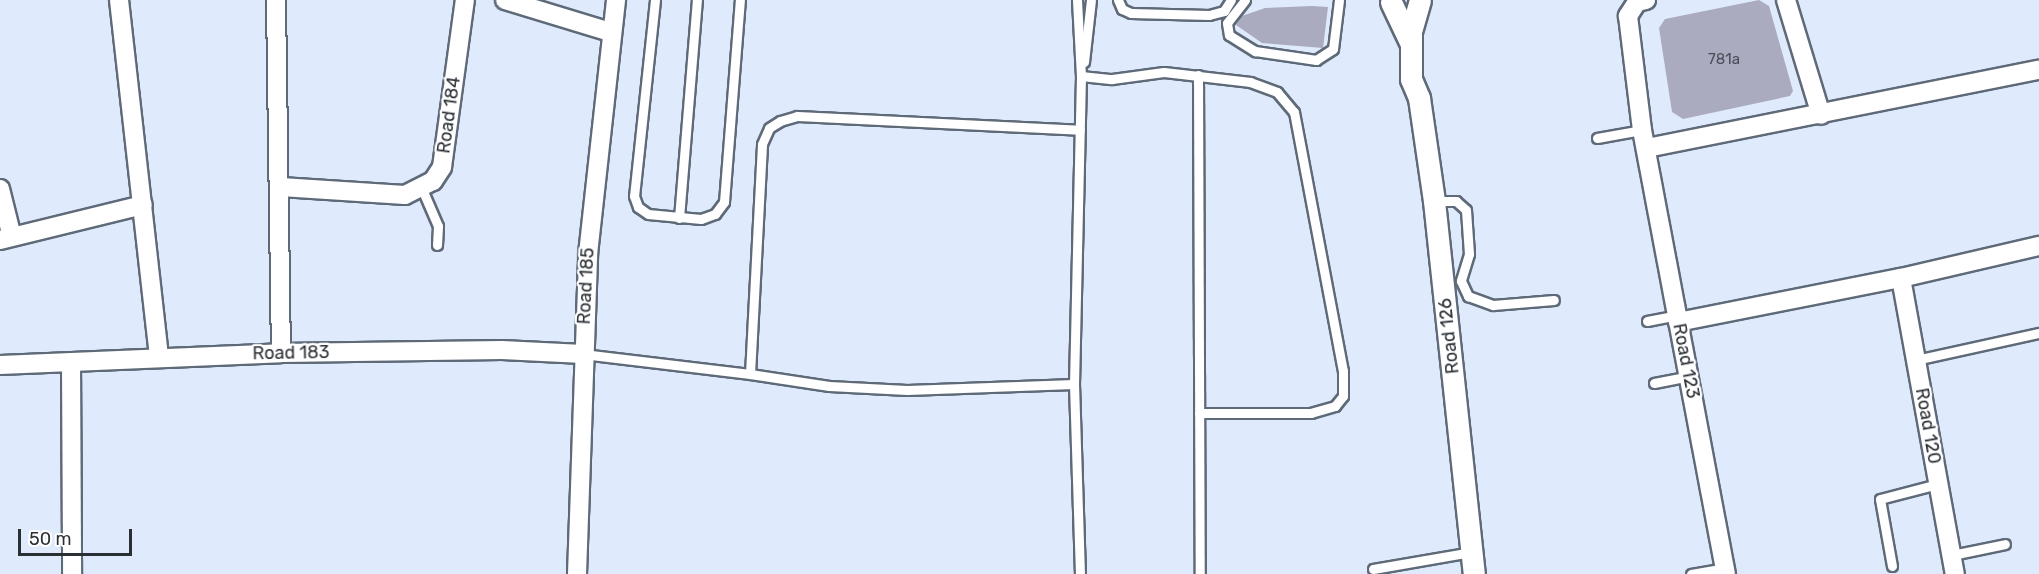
<!DOCTYPE html>
<html>
<head>
<meta charset="utf-8">
<style>
	body { margin:0 }
	#map { position:relative; width:2039px; height:574px; overflow:hidden; background:#dfebfd; font-family:Rubik,sans-serif }
	div>[style] { position:absolute }
	[style*='--x'] { left:calc(var(--x)*1px); top:calc(var(--y)*1px); width:calc(var(--w)*1px); rotate:calc(var(--a)*1deg) }
	.building>* { inset:0; background:#ababbf }
	.roads { filter:drop-shadow(2px 0 #5f6a79) drop-shadow(-2px 0 #5f6a79) drop-shadow(0 2px #5f6a79) drop-shadow(0 -2px #5f6a79) }
	.service>* { height:9px; margin:-4.5px; padding:0 4.5px; transform-origin:4.5px; border-radius:4.5px; background:#fff }
	.minor>* { height:18px; margin:-9px; padding:0 9px; transform-origin:9px; border-radius:9px; background:#fff }
	.tertiary>* { height:21px; margin:-10.5px; padding:0 10.5px; transform-origin:10.5px; border-radius:10.5px; background:#fff }
	span { translate:-50% -50%; white-space:nowrap; text-align:center; line-height:1.15; -webkit-text-stroke:4.5px #fff; paint-order:stroke }
	.number-label { font-size:15px; color:#4a4e58 }
	.number-label span { -webkit-text-stroke-width:0 }
	.street-label { font-size:18px; color:#2a2f35 }
	.scale { position:absolute; left:18px; top:529px; width:114px; height:27px; box-sizing:border-box; border:3px solid #2a2f35; border-top:0; padding-left:8px; font-size:18px; line-height:21px; white-space:nowrap; color:#2a2f35; -webkit-text-stroke:4px #fff; paint-order:stroke }
</style>
</head>
<body>
<div id="map">
	<div class="building">
		<div style="clip-path:polygon(1759px 0,1769px 6px,1793px 91px,1790px 96px,1683px 119px,1672px 112px,1659px 28px,1665px 19px)"></div>
		<div style="clip-path:polygon(1312px 6px,1328px 7px,1323px 48px,1262px 43px,1236px 25px,1242px 16px,1265px 8px)"></div>
	</div>
	<div class="roads">
		<div class="service">
			<div style="--x:655;--y:0;--w:197;--a:96.1"></div>
			<div style="--x:634;--y:196;--w:12;--a:70"></div>
			<div style="--x:638;--y:207;--w:12;--a:35"></div>
			<div style="--x:648;--y:214;--w:53;--a:5.4"></div>
			<div style="--x:701;--y:219;--w:15;--a:-20"></div>
			<div style="--x:715;--y:214;--w:15;--a:-53"></div>
			<div style="--x:724;--y:202;--w:203;--a:-85.5"></div>
			<div style="--x:1077;--y:0;--w:76;--a:87"></div>
			<div style="--x:1081;--y:76;--w:308;--a:91.3"></div>
			<div style="--x:1074;--y:384;--w:190;--a:88.2"></div>
			<div style="--x:1118;--y:0;--w:10;--a:66"></div>
			<div style="--x:1122;--y:9;--w:10;--a:24"></div>
			<div style="--x:1131;--y:13;--w:78;--a:1.5"></div>
			<div style="--x:1209;--y:15;--w:16;--a:-15"></div>
			<div style="--x:1224;--y:11;--w:13;--a:-58"></div>
			<div style="--x:1245;--y:0;--w:29;--a:128"></div>
			<div style="--x:1227;--y:23;--w:12;--a:81"></div>
			<div style="--x:1229;--y:35;--w:31;--a:32"></div>
			<div style="--x:1255;--y:51;--w:62;--a:8.4"></div>
			<div style="--x:1316;--y:60;--w:20;--a:-33"></div>
			<div style="--x:1333;--y:49;--w:49;--a:-83"></div>
			<div style="--x:1084;--y:62;--w:62;--a:-83.6"></div>
			<div style="--x:1198;--y:75;--w:499;--a:89.8"></div>
			<div style="--x:1081;--y:76;--w:31;--a:6"></div>
			<div style="--x:1112;--y:79;--w:52;--a:-7.7"></div>
			<div style="--x:1164;--y:72;--w:87;--a:6.6"></div>
			<div style="--x:1250;--y:82;--w:29;--a:20"></div>
			<div style="--x:1277;--y:92;--w:26;--a:50"></div>
			<div style="--x:1294;--y:112;--w:264;--a:79.3"></div>
			<div style="--x:1343;--y:371;--w:25;--a:90"></div>
			<div style="--x:1343;--y:396;--w:13;--a:129"></div>
			<div style="--x:1335;--y:406;--w:25;--a:164"></div>
			<div style="--x:1311;--y:413;--w:112;--a:180"></div>
			<div style="--x:1597;--y:138;--w:46;--a:-10.1"></div>
			<div style="--x:422;--y:189;--w:40;--a:66.6"></div>
			<div style="--x:438;--y:226;--w:19;--a:93"></div>
			<div style="--x:1434;--y:201;--w:22;--a:0"></div>
			<div style="--x:1456;--y:201;--w:13;--a:42"></div>
			<div style="--x:1466;--y:210;--w:44;--a:86.1"></div>
			<div style="--x:1469;--y:254;--w:28;--a:107"></div>
			<div style="--x:1461;--y:281;--w:17;--a:65"></div>
			<div style="--x:1468;--y:296;--w:27;--a:20"></div>
			<div style="--x:1493;--y:305;--w:61;--a:-4.7"></div>
			<div style="--x:679;--y:218;--w:219;--a:-85.3"></div>
			<div style="--x:1647;--y:321;--w:31;--a:-11"></div>
			<div style="--x:583;--y:354;--w:168;--a:6.8"></div>
			<div style="--x:750;--y:374;--w:230;--a:-87"></div>
			<div style="--x:762;--y:144;--w:17;--a:-66"></div>
			<div style="--x:769;--y:128;--w:13;--a:-32"></div>
			<div style="--x:780;--y:121;--w:18;--a:-16"></div>
			<div style="--x:797;--y:116;--w:283;--a:2.8"></div>
			<div style="--x:1916;--y:360;--w:126;--a:-12.4"></div>
			<div style="--x:750;--y:374;--w:80;--a:8.6"></div>
			<div style="--x:829;--y:386;--w:78;--a:2.9"></div>
			<div style="--x:907;--y:390;--w:167;--a:-2.1"></div>
			<div style="--x:1654;--y:383;--w:36;--a:-11"></div>
			<div style="--x:1952;--y:555;--w:54;--a:-11.7"></div>
			<div style="--x:1892;--y:566;--w:68;--a:-100.2"></div>
			<div style="--x:1880;--y:499;--w:60;--a:-14.5"></div>
			<div style="--x:1373;--y:569;--w:99;--a:-9.8"></div>
			<div style="--x:1691;--y:574;--w:34;--a:-10"></div>
		</div>
		<div class="minor">
			<div style="--x:119;--y:0;--w:360;--a:83.6"></div>
			<div style="--x:276;--y:0;--w:353;--a:89.2"></div>
			<div style="--x:505;--y:0;--w:110;--a:16.9"></div>
			<div style="--x:1646;--y:0;--w:9;--a:167"></div>
			<div style="--x:1637;--y:2;--w:17;--a:123"></div>
			<div style="--x:1628;--y:16;--w:115;--a:83"></div>
			<div style="--x:1642;--y:130;--w:452;--a:79.3"></div>
			<div style="--x:1786;--y:0;--w:120;--a:73.1"></div>
			<div style="--x:1647;--y:148;--w:400;--a:-11.3"></div>
			<div style="--x:281;--y:187;--w:124;--a:3.7"></div>
			<div style="--x:405;--y:195;--w:31;--a:-27"></div>
			<div style="--x:433;--y:181;--w:17;--a:-57"></div>
			<div style="--x:442;--y:167;--w:169;--a:-82.2"></div>
			<div style="--x:0;--y:189;--w:49;--a:76"></div>
			<div style="--x:0;--y:240;--w:147;--a:-13.8"></div>
			<div style="--x:1901;--y:278;--w:301;--a:79.7"></div>
			<div style="--x:1678;--y:322;--w:227;--a:-11.2"></div>
			<div style="--x:1901;--y:278;--w:142;--a:-13.1"></div>
			<div style="--x:71;--y:362;--w:212;--a:89.7"></div>
			<div style="--x:0;--y:365;--w:281;--a:-2.4"></div>
			<div style="--x:281;--y:353;--w:221;--a:-0.8"></div>
			<div style="--x:502;--y:350;--w:81;--a:2.8"></div>
			<div style="--x:577;--y:574;--w:320;--a:-88"></div>
			<div style="--x:588;--y:254;--w:256;--a:-83.7"></div>
		</div>
		<div class="tertiary">
			<div style="--x:1420;--y:0;--w:32;--a:106"></div>
			<div style="--x:1411;--y:31;--w:48;--a:90"></div>
			<div style="--x:1411;--y:79;--w:21;--a:67"></div>
			<div style="--x:1419;--y:98;--w:104;--a:81.7"></div>
			<div style="--x:1434;--y:201;--w:375;--a:83.9"></div>
			<div style="--x:1391;--y:2;--w:44;--a:64.6"></div>
		</div>
	</div>
	<div class="number-label">
		<span style="left:1724px;top:60px">781a</span>
	</div>
	<div class="street-label">
		<span style="left:449px;top:115px;rotate:-82deg">Road 184</span>
		<span style="left:586px;top:286px;rotate:-87deg">Road 185</span>
		<span style="left:1449px;top:336px;rotate:-96deg">Road 126</span>
		<span style="left:291px;top:353px;rotate:-1deg">Road 183</span>
		<span style="left:1686px;top:361px;rotate:79deg">Road 123</span>
		<span style="left:1928px;top:426px;rotate:80deg">Road 120</span>
	</div>
	<div class="scale">50 m</div>
</div>
</body>
</html>
